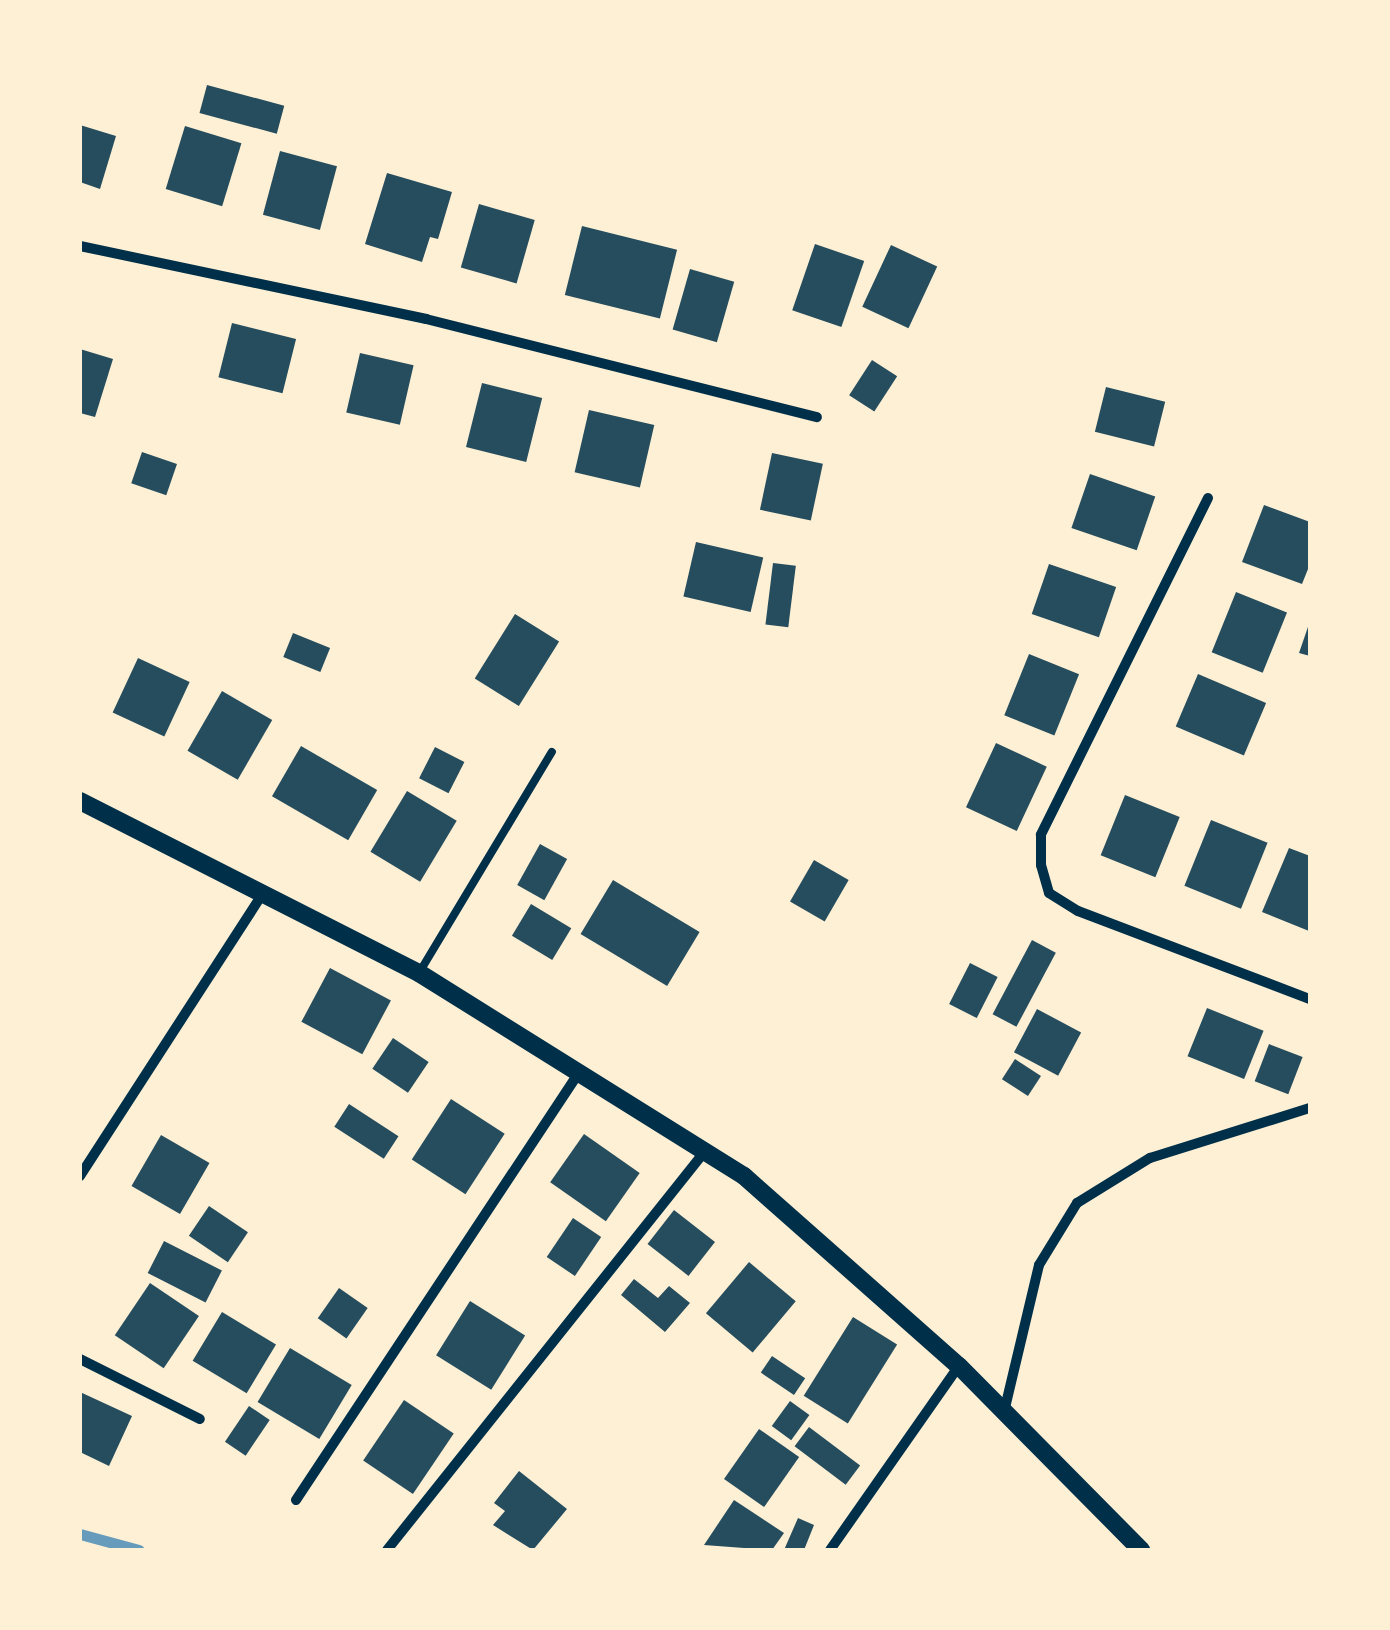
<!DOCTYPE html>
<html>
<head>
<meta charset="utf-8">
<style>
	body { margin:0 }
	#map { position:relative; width:1390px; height:1630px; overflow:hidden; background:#fdf0d5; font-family:"Roboto Condensed",sans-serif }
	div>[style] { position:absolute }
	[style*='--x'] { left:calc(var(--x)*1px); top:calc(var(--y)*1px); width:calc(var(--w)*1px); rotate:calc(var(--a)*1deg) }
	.stream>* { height:11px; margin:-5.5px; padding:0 5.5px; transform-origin:5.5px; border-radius:5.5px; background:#669bbc }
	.building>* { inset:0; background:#264d5e; transform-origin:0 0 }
	.service>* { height:8px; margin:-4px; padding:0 4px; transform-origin:4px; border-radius:4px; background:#003049 }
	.minor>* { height:10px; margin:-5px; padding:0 5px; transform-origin:5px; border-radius:5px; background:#003049 }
	.tertiary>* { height:18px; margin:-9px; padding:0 9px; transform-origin:9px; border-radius:9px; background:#003049 }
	span { translate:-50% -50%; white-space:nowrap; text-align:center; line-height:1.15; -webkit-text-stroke:10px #fdf0d5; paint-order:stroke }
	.frame { position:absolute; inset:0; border:82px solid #fdf0d5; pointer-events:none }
</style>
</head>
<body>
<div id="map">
	<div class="stream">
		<div style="--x:80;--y:1534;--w:61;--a:15.2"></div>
	</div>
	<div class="building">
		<div style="left:207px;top:85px;width:80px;height:29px;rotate:15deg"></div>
		<div style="clip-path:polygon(80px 125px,116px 136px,100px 189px,80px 182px)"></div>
		<div style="left:185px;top:126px;width:59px;height:66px;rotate:17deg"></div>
		<div style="left:280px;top:151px;width:59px;height:66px;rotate:15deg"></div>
		<div style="clip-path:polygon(387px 173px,452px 192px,438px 239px,430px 237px,422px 262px,365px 244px)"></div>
		<div style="left:479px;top:204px;width:58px;height:66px;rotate:16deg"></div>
		<div style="left:582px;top:226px;width:98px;height:71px;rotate:14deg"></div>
		<div style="left:815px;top:244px;width:52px;height:70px;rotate:19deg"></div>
		<div style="left:891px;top:245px;width:51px;height:68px;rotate:25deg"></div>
		<div style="left:690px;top:269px;width:46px;height:63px;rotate:16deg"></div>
		<div style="left:232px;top:323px;width:66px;height:56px;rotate:14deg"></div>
		<div style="clip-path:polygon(80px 349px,113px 359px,95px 417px,80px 413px)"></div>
		<div style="left:360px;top:353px;width:55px;height:61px;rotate:13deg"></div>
		<div style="left:872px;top:360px;width:30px;height:42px;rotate:33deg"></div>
		<div style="left:482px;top:383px;width:62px;height:66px;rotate:14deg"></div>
		<div style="left:1106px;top:387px;width:61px;height:46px;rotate:14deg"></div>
		<div style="left:589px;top:410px;width:67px;height:64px;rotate:13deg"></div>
		<div style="left:142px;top:452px;width:37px;height:33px;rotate:19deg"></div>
		<div style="left:772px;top:453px;width:52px;height:58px;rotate:12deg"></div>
		<div style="left:1090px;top:474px;width:69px;height:57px;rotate:19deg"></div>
		<div style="clip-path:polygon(1264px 505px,1310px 522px,1310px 564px,1302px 584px,1242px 562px)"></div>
		<div style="left:696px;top:542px;width:69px;height:56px;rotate:13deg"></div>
		<div style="left:773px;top:563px;width:23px;height:62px;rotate:7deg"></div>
		<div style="left:1049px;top:564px;width:71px;height:53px;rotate:19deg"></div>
		<div style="left:1236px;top:592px;width:55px;height:65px;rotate:22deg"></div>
		<div style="left:515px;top:614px;width:52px;height:76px;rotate:32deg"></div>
		<div style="clip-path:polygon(1310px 621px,1310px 656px,1299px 653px)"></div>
		<div style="left:293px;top:633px;width:40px;height:26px;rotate:22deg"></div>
		<div style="left:1029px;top:654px;width:54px;height:66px;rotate:22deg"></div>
		<div style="left:138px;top:658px;width:57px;height:60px;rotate:25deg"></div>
		<div style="left:1198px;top:674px;width:74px;height:57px;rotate:23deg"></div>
		<div style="left:222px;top:691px;width:58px;height:69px;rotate:30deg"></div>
		<div style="left:996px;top:743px;width:56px;height:71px;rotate:25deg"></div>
		<div style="left:301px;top:746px;width:88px;height:58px;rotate:30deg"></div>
		<div style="left:435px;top:747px;width:33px;height:35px;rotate:27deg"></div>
		<div style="left:407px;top:791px;width:58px;height:71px;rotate:31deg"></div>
		<div style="left:1125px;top:795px;width:59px;height:65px;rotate:22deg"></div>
		<div style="left:1211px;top:820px;width:61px;height:71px;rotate:22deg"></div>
		<div style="left:540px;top:844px;width:31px;height:47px;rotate:29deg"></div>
		<div style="clip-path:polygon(1289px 848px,1310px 856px,1309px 931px,1262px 912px)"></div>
		<div style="left:814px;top:860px;width:40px;height:48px;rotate:30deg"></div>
		<div style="left:613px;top:880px;width:101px;height:63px;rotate:31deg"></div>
		<div style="left:531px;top:904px;width:47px;height:37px;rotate:31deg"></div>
		<div style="left:1032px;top:940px;width:27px;height:84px;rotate:28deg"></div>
		<div style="left:970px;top:963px;width:31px;height:46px;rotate:27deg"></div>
		<div style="left:330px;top:968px;width:69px;height:61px;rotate:28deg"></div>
		<div style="left:1207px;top:1008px;width:61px;height:52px;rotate:22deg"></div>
		<div style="left:1037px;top:1009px;width:50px;height:49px;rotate:28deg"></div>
		<div style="left:393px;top:1038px;width:43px;height:37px;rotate:34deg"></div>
		<div style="left:1269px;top:1044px;width:36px;height:40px;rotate:21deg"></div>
		<div style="left:1015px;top:1059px;width:31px;height:24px;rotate:33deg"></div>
		<div style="left:451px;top:1099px;width:64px;height:72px;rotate:33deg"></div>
		<div style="left:349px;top:1104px;width:59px;height:27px;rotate:33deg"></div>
		<div style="left:584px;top:1134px;width:68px;height:59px;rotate:35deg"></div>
		<div style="left:161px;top:1135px;width:56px;height:59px;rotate:30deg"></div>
		<div style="left:209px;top:1206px;width:47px;height:36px;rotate:34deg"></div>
		<div style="left:674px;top:1210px;width:52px;height:43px;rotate:38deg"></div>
		<div style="left:573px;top:1218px;width:34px;height:47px;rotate:34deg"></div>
		<div style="left:164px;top:1241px;width:65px;height:36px;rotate:27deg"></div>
		<div style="left:749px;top:1262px;width:61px;height:67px;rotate:40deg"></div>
		<div style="clip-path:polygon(634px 1279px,658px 1298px,669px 1286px,690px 1303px,665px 1332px,621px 1295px)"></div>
		<div style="left:150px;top:1283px;width:59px;height:63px;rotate:34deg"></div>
		<div style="left:339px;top:1288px;width:35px;height:37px;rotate:35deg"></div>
		<div style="left:470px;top:1301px;width:65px;height:64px;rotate:32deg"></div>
		<div style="left:222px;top:1312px;width:63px;height:57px;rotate:31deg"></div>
		<div style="left:853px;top:1317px;width:52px;height:93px;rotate:32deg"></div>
		<div style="left:290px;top:1348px;width:72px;height:63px;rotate:31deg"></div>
		<div style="left:772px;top:1356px;width:40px;height:20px;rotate:34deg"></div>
		<div style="clip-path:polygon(80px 1392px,132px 1416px,109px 1466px,80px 1452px)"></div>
		<div style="left:404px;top:1400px;width:60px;height:73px;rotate:34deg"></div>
		<div style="left:790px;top:1401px;width:24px;height:31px;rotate:36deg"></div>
		<div style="left:249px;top:1406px;width:25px;height:43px;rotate:34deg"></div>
		<div style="left:809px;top:1427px;width:64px;height:24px;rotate:37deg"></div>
		<div style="left:759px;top:1429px;width:49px;height:61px;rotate:35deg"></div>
		<div style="clip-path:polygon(519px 1471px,567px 1509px,533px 1550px,493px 1525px,505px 1511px,494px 1503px)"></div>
		<div style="clip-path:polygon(734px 1500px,784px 1533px,772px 1550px,704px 1545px)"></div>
		<div style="clip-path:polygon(798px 1518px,814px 1525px,804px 1550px,784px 1550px)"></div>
	</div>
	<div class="service">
		<div style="--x:419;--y:973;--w:258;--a:-59"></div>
	</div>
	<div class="minor">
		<div style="--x:80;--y:246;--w:354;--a:11.9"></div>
		<div style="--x:426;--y:319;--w:403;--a:14.1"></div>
		<div style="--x:1208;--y:498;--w:376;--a:116.4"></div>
		<div style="--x:1041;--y:835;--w:30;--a:90"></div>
		<div style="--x:1041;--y:865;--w:29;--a:74"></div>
		<div style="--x:1049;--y:893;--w:34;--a:32"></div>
		<div style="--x:1078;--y:911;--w:248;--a:20.8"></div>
		<div style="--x:80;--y:1176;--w:333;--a:-57.1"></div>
		<div style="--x:80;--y:1359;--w:134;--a:26.6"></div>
		<div style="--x:1004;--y:1412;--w:151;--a:-76.6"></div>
		<div style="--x:1039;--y:1265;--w:73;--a:-58.5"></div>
		<div style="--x:1077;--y:1203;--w:86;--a:-31.7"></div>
		<div style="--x:1150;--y:1158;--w:168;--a:-17.4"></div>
		<div style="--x:296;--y:1500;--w:514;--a:-56.5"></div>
		<div style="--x:387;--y:1550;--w:512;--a:-51.43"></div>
		<div style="--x:830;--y:1550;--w:225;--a:-55"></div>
	</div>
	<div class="tertiary">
		<div style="--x:80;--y:801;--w:380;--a:26.9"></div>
		<div style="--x:419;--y:973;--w:383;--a:32"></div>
		<div style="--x:744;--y:1176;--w:287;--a:41.5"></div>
		<div style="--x:959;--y:1366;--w:259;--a:45.3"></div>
	</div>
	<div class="frame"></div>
</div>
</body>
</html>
